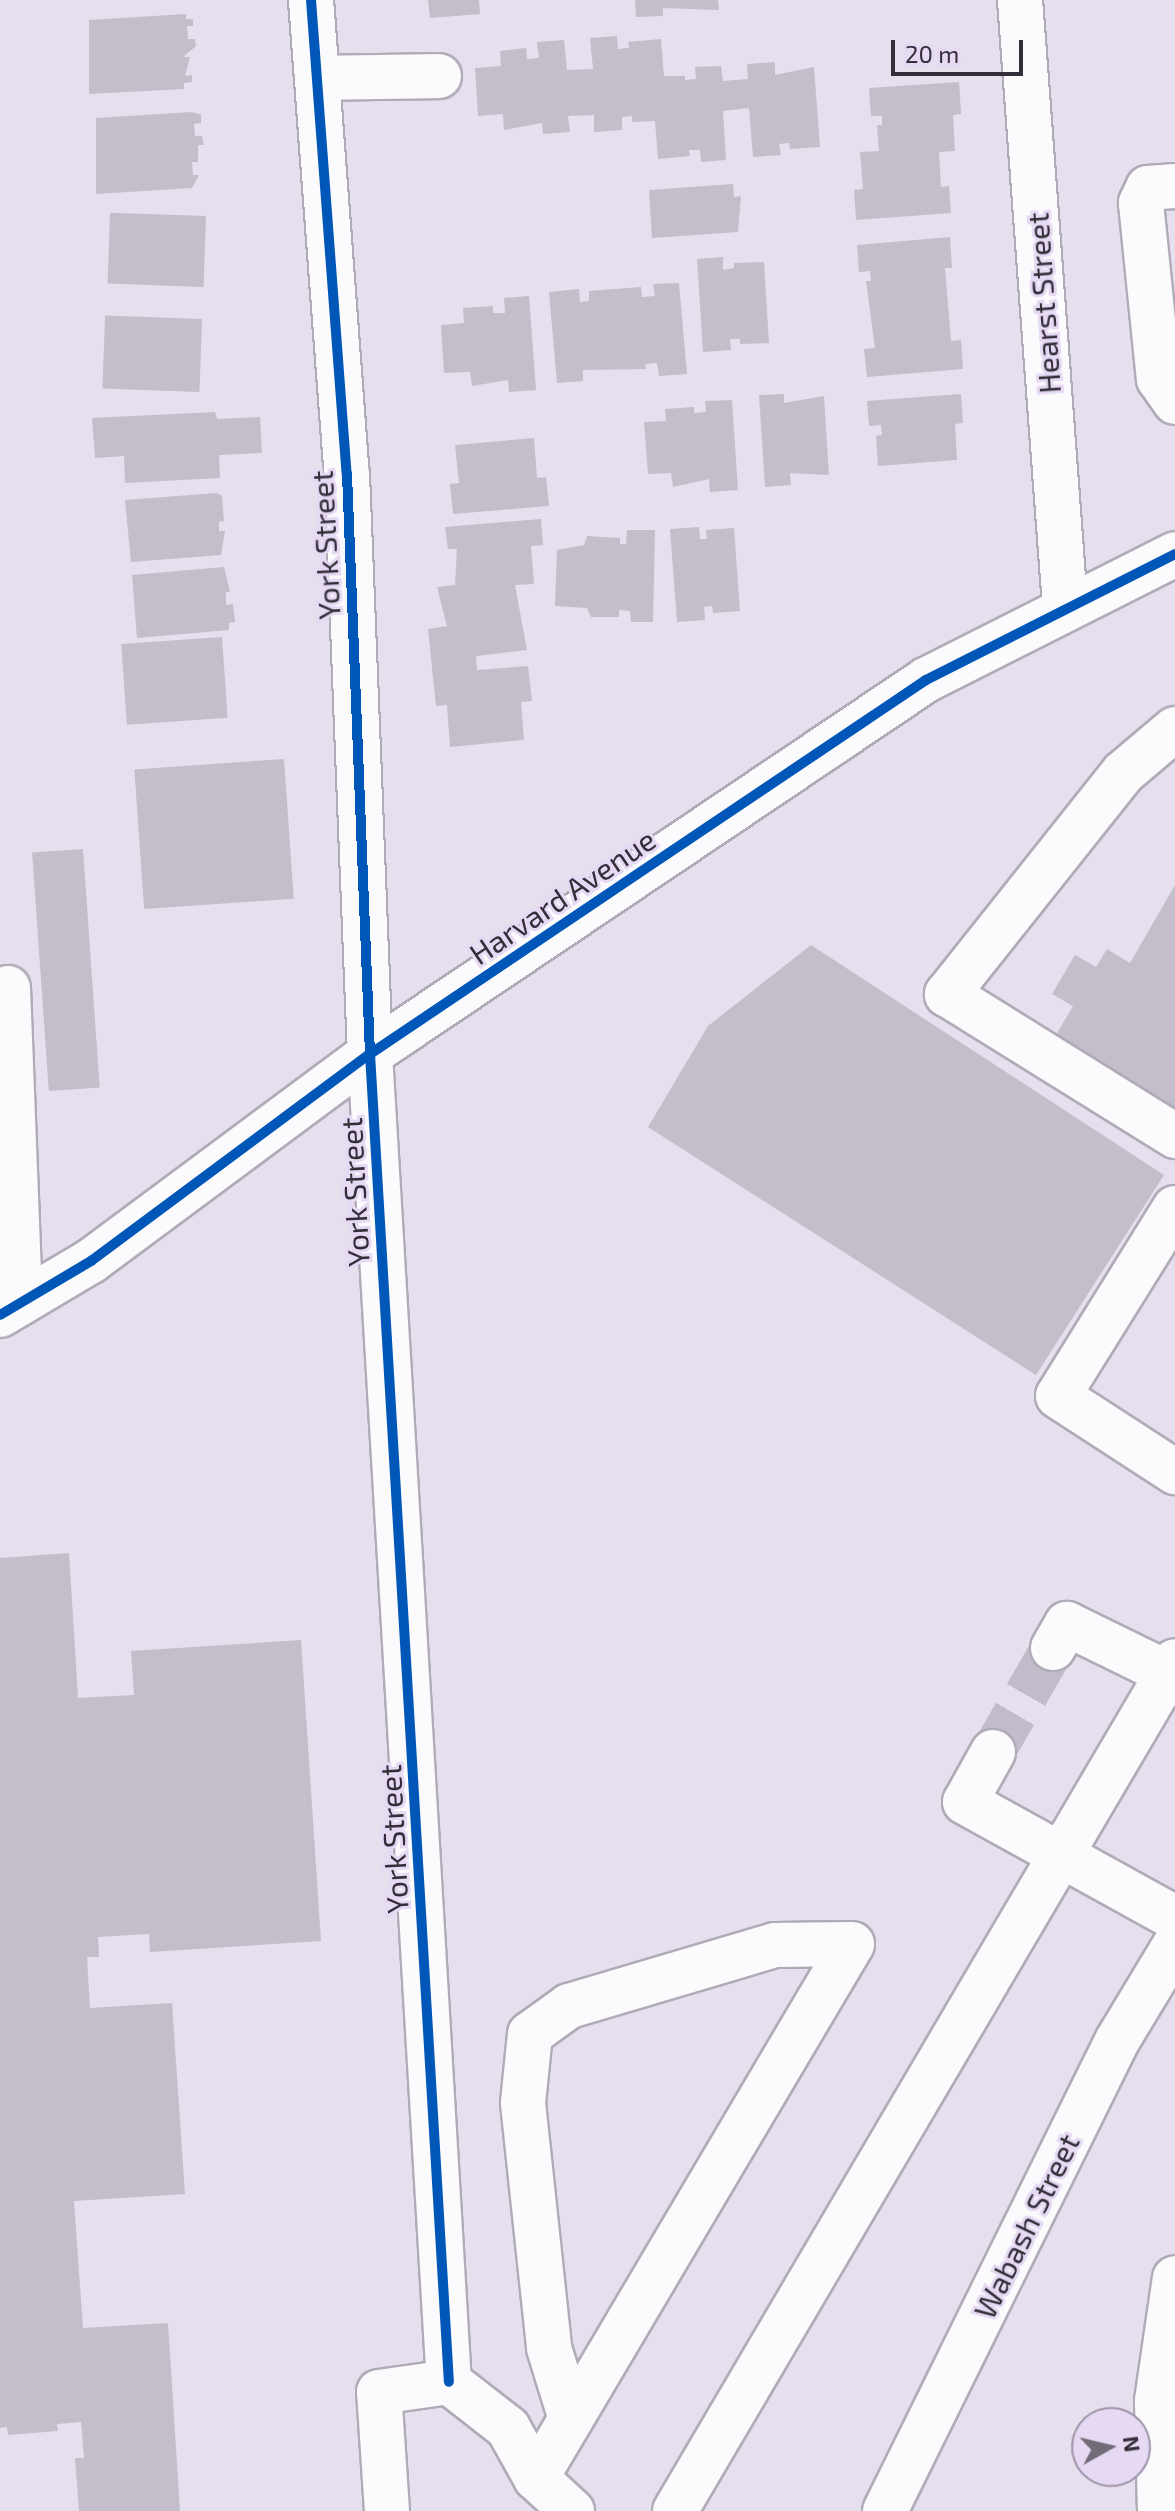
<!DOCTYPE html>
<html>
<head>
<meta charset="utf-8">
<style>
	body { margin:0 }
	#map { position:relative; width:1175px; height:2511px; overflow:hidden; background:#e6dfee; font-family:"Exo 2",sans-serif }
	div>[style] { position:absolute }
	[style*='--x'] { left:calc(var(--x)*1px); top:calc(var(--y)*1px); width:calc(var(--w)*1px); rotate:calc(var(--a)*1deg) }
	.building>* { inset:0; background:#c3beca; transform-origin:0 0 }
	.minor-tunnel>* { height:44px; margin-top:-22px; transform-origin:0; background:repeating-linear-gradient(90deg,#c2bcca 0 44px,transparent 0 66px) }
	.roads { filter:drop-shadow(2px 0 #b1abb7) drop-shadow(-2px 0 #b1abb7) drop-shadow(0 2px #b1abb7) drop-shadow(0 -2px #b1abb7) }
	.minor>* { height:44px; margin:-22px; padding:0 22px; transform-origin:22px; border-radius:22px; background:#fbfafc }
	.highway>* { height:44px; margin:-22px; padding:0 22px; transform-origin:22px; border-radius:22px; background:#fbfafc }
	.cycleway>* { height:10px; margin:-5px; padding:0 5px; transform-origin:5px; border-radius:5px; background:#0057b8 }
	span { translate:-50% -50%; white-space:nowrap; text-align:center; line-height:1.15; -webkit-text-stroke:6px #e6d9f4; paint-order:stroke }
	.street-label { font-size:30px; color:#332e38 }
	.north { position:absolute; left:1071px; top:2407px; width:80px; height:80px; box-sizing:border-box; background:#e6d9f4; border:2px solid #9e95a9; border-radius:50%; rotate:82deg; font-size:22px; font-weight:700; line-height:32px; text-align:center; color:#332e38 }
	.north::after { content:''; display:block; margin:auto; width:28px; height:36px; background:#726c78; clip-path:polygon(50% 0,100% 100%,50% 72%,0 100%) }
	.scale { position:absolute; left:891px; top:40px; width:132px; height:36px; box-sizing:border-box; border:4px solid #332e38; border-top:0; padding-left:10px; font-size:24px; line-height:28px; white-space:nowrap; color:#332e38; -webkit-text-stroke:6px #e6d9f4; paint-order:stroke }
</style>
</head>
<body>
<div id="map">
	<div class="building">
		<div style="clip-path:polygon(428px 0,479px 0,480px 14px,430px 18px)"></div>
		<div style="clip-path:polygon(635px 0,718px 0,719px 10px,663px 8px,663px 16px,636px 17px)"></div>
		<div style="clip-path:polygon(186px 14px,186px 19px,193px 19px,193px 26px,187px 26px,188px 39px,195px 39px,196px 46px,183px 57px,190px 57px,185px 76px,192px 75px,192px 82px,184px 83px,184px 89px,89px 94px,89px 20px)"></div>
		<div style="clip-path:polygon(617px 36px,618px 49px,629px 48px,628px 42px,661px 39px,664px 76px,685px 76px,685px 80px,696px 79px,695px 67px,721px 66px,723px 81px,748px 79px,747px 64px,775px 62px,775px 75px,814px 67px,820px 147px,790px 149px,789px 143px,779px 144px,781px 155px,753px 157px,749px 108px,723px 111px,726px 160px,701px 162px,700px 150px,689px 150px,690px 156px,658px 159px,655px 121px,632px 122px,632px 116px,622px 117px,622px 130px,594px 132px,594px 115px,568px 116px,570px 132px,543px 134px,542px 123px,504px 130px,503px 114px,478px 116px,475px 68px,501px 66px,500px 51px,526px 48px,527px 59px,539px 58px,537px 42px,564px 40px,567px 70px,593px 69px,590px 38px)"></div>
		<div style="clip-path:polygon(959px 82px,961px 114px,953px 115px,955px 151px,939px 152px,941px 187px,949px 186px,951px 213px,856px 220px,854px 190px,863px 189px,860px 152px,879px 151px,877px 125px,882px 125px,882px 116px,871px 116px,869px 88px)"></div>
		<div style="clip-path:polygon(192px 112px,201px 115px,201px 123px,194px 124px,195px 136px,202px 136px,204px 145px,198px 145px,198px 162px,192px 162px,193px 175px,199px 175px,192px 188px,96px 194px,96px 118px)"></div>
		<div style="clip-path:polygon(733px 184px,734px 197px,741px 196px,738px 232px,652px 238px,649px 190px)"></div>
		<div style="left:206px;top:216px;width:71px;height:96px;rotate:92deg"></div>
		<div style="clip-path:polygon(950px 237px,952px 268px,945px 268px,951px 341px,961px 340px,963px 369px,867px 377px,864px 349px,875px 348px,866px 281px,871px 281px,870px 271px,859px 272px,857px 245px)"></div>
		<div style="clip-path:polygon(723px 257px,723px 270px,734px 268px,734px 263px,764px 262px,769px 343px,740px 344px,740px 339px,730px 339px,731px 350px,703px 352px,697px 259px)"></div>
		<div style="clip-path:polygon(679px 283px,687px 374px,659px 376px,657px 363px,645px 364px,646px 369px,583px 370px,583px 381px,557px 383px,549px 292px,579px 289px,580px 302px,589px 301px,589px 291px,641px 287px,642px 297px,655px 296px,653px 284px)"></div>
		<div style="clip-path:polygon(529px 296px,536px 390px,509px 392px,508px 380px,472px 386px,470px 372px,444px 373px,441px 325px,464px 323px,463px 308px,493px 306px,493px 313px,505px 313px,504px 298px)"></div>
		<div style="left:202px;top:319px;width:73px;height:97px;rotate:92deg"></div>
		<div style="clip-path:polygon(784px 394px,784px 403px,824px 396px,829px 475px,790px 473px,791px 485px,765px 487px,759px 395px)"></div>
		<div style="clip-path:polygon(961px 394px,963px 423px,955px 424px,957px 460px,878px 466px,876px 436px,882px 435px,881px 425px,869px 426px,867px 401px)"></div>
		<div style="clip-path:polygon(732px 400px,738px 490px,710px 492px,709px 479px,673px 487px,671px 473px,648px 474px,644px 422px,666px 421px,665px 409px,694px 407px,694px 413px,706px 412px,705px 401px)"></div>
		<div style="clip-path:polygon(215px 412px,217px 419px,260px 417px,262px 453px,219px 455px,220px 478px,125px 483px,124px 456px,95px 458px,92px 418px)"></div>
		<div style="clip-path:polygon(534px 438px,537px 478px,546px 477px,549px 506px,453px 514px,450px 484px,459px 483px,455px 445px)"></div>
		<div style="clip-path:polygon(217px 493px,222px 496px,224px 521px,219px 522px,219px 531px,225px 531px,221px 555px,131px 562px,125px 500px)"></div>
		<div style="clip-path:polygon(541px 519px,543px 545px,531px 546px,534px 584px,515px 585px,527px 650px,476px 656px,477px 670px,528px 666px,532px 701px,521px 702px,524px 740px,450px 747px,447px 705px,436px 706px,428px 629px,447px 626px,437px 587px,455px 585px,457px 549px,448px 549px,445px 527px)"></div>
		<div style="clip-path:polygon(699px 527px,700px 539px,707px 539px,706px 530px,734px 528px,740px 611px,713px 613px,712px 606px,704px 607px,705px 620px,677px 622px,670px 529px)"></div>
		<div style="clip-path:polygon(627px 530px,655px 530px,653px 622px,631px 622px,630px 611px,619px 610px,619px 617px,591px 617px,587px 608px,555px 606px,557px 550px,584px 545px,587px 536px,620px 538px,620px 544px,626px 544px)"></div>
		<div style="clip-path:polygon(224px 567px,230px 592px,226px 592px,226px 605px,233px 604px,235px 622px,229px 623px,229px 630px,137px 638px,132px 575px)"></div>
		<div style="left:222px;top:637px;width:81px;height:101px;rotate:86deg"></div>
		<div style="left:284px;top:759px;width:140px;height:150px;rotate:86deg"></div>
		<div style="left:83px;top:849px;width:239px;height:51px;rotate:86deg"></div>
		<div style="clip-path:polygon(1175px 885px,1175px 1133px,1053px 1040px,1073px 1006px,1052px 994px,1075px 955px,1096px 967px,1107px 949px,1130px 963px)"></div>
		<div style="clip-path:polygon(811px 945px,1164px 1175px,1036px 1375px,648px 1127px,708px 1026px)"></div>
		<div style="clip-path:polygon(69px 1553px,78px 1698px,134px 1695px,131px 1651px,301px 1640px,321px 1941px,150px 1952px,149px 1934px,98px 1937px,99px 1957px,87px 1957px,90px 2008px,172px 2003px,185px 2194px,74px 2201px,83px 2328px,168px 2323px,180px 2511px,79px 2511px,75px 2458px,84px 2458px,81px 2422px,57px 2424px,58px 2431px,8px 2435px,7px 2427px,0 2428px,0 1558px)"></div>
	</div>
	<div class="minor-tunnel">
		<div style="--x:993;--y:1752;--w:120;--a:-60"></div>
	</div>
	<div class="roads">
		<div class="minor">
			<div style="--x:311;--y:0;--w:475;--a:85.7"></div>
			<div style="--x:347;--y:474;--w:580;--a:87.73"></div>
			<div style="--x:370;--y:1054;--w:1330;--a:86.6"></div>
			<div style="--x:1020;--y:0;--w:608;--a:85.75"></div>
			<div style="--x:317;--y:78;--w:122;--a:-0.9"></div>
			<div style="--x:1175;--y:186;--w:27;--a:176"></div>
			<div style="--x:1148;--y:188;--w:17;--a:115"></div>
			<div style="--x:1141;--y:203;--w:177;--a:84.2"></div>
			<div style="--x:1159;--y:379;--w:28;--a:55"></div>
			<div style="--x:1175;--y:729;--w:68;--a:139.8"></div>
			<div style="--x:1123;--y:773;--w:283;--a:128.5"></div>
			<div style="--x:947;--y:994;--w:269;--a:31.9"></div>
			<div style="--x:8;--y:988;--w:315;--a:87.8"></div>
			<div style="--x:1175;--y:1208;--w:221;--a:121.9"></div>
			<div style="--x:1058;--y:1396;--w:140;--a:33"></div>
			<div style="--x:0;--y:1315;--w:106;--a:-30.7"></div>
			<div style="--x:91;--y:1261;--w:347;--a:-36.6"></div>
			<div style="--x:370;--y:1054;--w:670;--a:-33.93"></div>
			<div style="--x:926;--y:680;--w:279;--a:-26.8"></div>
			<div style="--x:1053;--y:1648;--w:28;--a:-60"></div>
			<div style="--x:1067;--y:1624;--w:120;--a:26.1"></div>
			<div style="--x:993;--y:1752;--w:57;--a:119.2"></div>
			<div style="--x:965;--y:1802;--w:240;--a:28.9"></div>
			<div style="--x:536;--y:2478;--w:620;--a:-59.38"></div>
			<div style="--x:852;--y:1944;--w:77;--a:179.3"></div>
			<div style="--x:775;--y:1945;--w:215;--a:163.5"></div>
			<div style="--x:569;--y:2006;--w:48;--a:144.3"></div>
			<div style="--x:530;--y:2034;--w:69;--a:95.8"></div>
			<div style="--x:523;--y:2103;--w:246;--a:83.9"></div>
			<div style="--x:549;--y:2348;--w:74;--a:72.8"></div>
			<div style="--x:387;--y:2511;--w:119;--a:-93.8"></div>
			<div style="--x:379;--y:2392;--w:71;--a:-8.1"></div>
			<div style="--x:449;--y:2382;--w:75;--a:37.9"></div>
			<div style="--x:508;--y:2428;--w:57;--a:60.8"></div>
			<div style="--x:536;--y:2478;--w:49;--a:42.5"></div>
			<div style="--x:675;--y:2511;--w:986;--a:-59.53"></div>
			<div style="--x:885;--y:2511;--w:524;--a:-63.73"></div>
			<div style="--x:1117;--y:2041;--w:112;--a:-58.9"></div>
		</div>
		<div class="highway">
			<div style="--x:1160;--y:2511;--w:110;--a:-91.6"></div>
			<div style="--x:1157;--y:2401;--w:124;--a:-81.7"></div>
		</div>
	</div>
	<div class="cycleway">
		<div style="--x:311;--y:0;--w:475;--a:85.7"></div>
		<div style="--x:347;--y:474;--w:580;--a:87.73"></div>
		<div style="--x:370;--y:1054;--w:1330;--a:86.6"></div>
		<div style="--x:0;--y:1315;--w:106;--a:-30.7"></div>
		<div style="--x:91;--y:1261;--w:347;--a:-36.6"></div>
		<div style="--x:370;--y:1054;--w:670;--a:-33.93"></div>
		<div style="--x:926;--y:680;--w:279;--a:-26.8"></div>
	</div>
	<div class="street-label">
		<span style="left:1043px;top:303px;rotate:-94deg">Hearst Street</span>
		<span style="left:325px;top:545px;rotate:-93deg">York Street</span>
		<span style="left:562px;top:896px;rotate:-34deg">Harvard Avenue</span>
		<span style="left:354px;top:1192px;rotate:-93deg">York Street</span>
		<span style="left:393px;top:1839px;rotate:-93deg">York Street</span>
		<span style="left:1026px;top:2226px;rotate:-64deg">Wabash Street</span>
	</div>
	<div class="north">N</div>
	<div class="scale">20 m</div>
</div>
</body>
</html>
